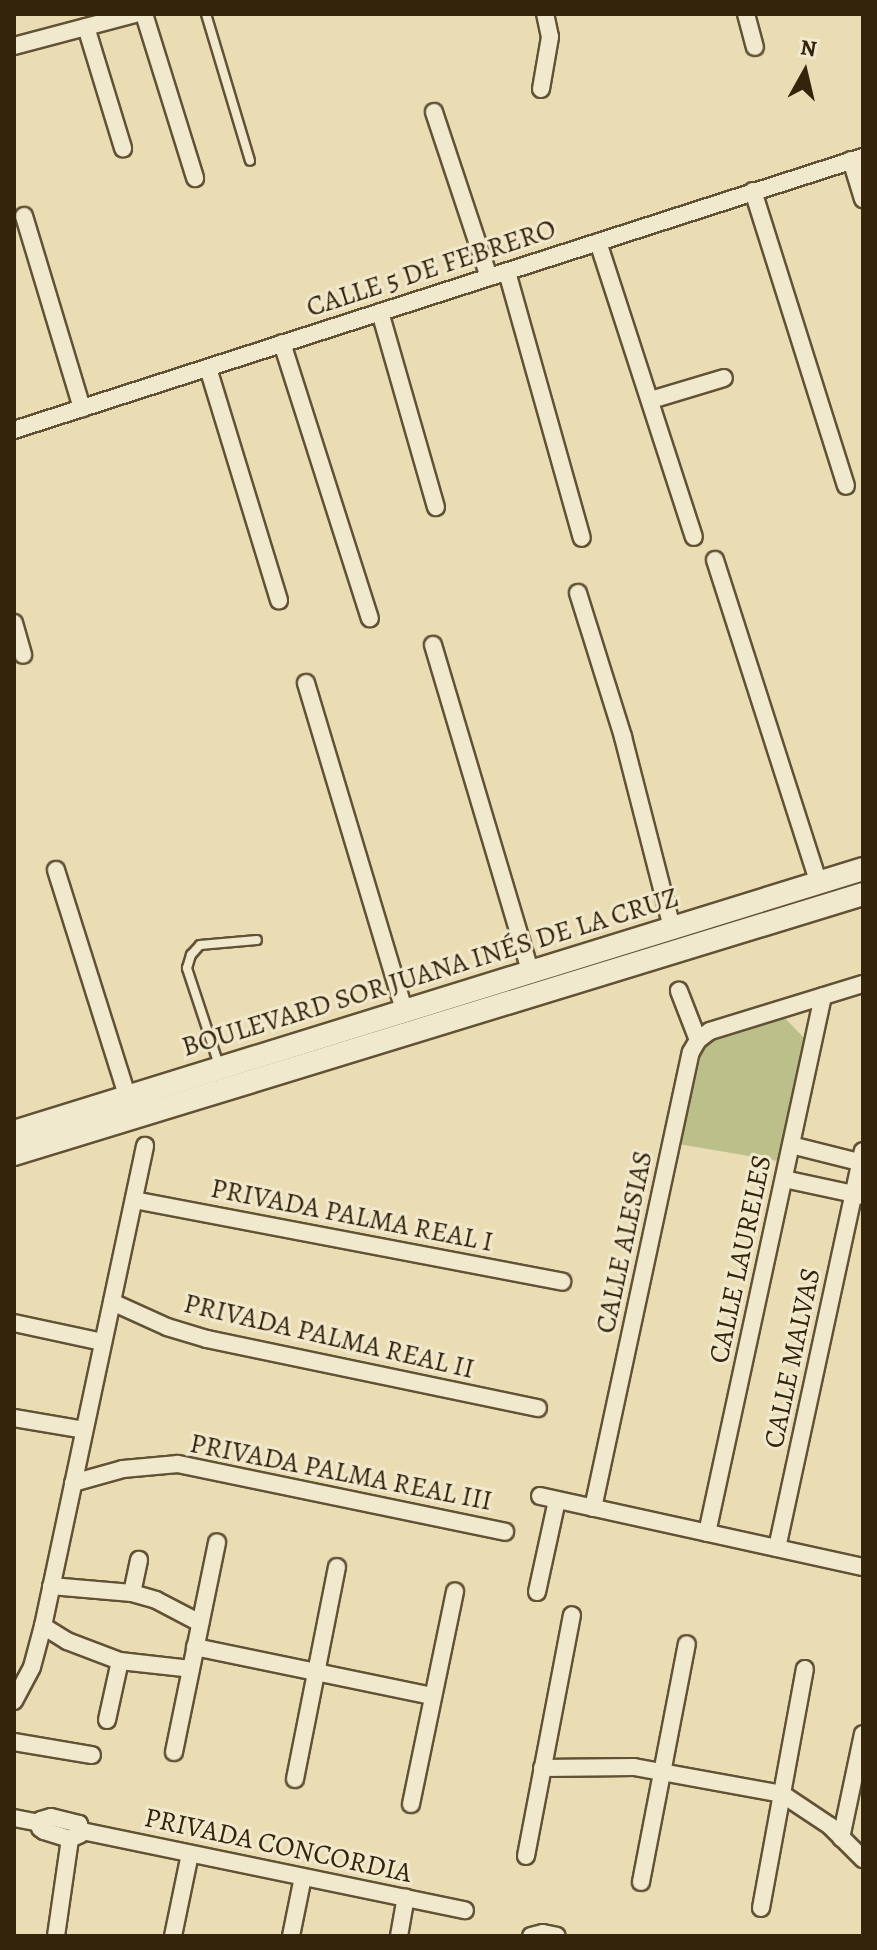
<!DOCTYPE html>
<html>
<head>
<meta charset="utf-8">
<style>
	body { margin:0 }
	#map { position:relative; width:877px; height:1950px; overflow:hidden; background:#eaddb3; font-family:Alegreya,serif }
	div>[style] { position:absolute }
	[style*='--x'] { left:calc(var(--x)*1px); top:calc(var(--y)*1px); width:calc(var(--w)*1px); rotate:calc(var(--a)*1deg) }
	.green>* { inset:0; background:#bbbf89 }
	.roads { filter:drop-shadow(2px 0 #625235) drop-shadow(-2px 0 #625235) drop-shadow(0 2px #625235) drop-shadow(0 -2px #625235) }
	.lane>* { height:8px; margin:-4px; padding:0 4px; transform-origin:4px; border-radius:4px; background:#f1e9ce }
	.street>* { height:16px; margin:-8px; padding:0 8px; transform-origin:8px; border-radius:8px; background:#f1e9ce }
	.secondary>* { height:22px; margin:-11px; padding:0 11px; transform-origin:11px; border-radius:11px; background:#f1e9ce }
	span { translate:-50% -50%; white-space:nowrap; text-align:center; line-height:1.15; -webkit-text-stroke:6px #f1e9ce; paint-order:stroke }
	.street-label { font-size:28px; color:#34240b }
	.frame { position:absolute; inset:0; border:16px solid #34240b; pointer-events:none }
	.north { position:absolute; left:765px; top:32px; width:80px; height:80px; -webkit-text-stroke:6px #f1e9ce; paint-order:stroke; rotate:8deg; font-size:22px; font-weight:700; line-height:32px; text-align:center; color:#34240b }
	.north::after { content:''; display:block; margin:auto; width:28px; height:36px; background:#34240b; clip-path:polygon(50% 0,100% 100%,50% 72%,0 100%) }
</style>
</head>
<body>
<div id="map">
	<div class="green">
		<div style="clip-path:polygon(785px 1018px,805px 1039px,778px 1161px,678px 1144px,699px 1045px)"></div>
	</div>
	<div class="roads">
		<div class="lane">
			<div style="--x:206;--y:14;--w:153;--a:73.3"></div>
			<div style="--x:219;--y:1065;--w:102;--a:-108.3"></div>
			<div style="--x:187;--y:968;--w:14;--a:-73"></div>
			<div style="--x:191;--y:955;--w:13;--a:-48"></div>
			<div style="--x:200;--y:945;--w:57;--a:-5"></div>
		</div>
		<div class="street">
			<div style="--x:144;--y:14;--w:172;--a:72.7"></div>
			<div style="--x:746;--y:14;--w:34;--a:75"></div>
			<div style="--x:86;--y:27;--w:127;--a:73"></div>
			<div style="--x:14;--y:46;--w:125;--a:-14.8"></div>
			<div style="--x:541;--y:89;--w:53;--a:-80.2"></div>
			<div style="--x:550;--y:37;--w:24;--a:-102"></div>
			<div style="--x:434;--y:112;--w:174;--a:71.6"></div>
			<div style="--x:851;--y:160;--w:41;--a:72.9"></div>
			<div style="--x:753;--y:191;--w:309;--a:72.5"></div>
			<div style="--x:24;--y:216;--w:201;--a:73.2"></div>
			<div style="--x:598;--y:242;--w:310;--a:72"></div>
			<div style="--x:507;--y:272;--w:276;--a:74.3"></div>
			<div style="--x:380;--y:312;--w:203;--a:74"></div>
			<div style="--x:282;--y:343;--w:289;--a:72.3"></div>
			<div style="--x:208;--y:368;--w:243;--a:73"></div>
			<div style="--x:651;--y:400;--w:76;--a:-16.8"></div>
			<div style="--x:14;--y:430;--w:892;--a:-17.83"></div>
			<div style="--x:715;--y:560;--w:339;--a:72.2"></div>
			<div style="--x:578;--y:593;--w:151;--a:72.6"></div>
			<div style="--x:623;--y:737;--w:197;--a:75.6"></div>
			<div style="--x:14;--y:623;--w:33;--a:74"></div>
			<div style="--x:433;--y:645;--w:342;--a:73.4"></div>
			<div style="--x:306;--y:683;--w:345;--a:73.3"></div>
			<div style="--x:56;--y:870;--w:239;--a:72.5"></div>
			<div style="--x:698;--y:1040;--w:15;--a:-37"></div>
			<div style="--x:710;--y:1031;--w:160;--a:-17.1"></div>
			<div style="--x:791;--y:1145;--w:74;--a:14"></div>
			<div style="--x:784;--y:1179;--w:81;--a:12.1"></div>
			<div style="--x:134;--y:1200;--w:436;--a:10.8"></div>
			<div style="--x:112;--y:1302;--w:60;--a:24.4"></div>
			<div style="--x:167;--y:1327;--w:42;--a:16.7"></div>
			<div style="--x:207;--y:1339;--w:338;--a:11.8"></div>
			<div style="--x:14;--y:1323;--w:91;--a:12.1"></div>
			<div style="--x:14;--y:1418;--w:71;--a:9.7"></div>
			<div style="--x:73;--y:1483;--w:52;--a:-15.6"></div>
			<div style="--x:123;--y:1469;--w:55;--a:-5.2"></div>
			<div style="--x:178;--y:1464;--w:334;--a:11.7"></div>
			<div style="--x:540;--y:1496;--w:331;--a:12.4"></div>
			<div style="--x:593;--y:1508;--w:466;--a:-77.9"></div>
			<div style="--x:691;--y:1052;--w:14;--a:-60"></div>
			<div style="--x:698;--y:1040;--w:53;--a:-111.2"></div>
			<div style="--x:707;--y:1533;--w:549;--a:-77.81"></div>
			<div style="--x:777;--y:1548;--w:406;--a:-77.8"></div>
			<div style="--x:51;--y:1586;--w:81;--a:4.9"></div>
			<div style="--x:132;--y:1593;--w:25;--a:16"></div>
			<div style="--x:156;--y:1600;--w:50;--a:27.6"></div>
			<div style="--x:537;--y:1592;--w:94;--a:-77.7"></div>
			<div style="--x:132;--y:1593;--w:34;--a:-78"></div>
			<div style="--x:43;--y:1626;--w:28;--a:32"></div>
			<div style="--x:67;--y:1641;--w:57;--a:20.7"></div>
			<div style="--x:120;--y:1661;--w:71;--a:6.4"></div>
			<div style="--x:195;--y:1647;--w:242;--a:11.7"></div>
			<div style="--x:14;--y:1701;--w:38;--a:-62"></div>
			<div style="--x:32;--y:1667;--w:42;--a:-75"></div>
			<div style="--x:43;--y:1626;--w:491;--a:-78"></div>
			<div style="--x:107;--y:1720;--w:60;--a:-77.6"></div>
			<div style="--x:14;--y:1742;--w:79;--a:9.5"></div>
			<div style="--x:174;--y:1752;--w:214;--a:-78.4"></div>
			<div style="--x:542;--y:1768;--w:92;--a:-0.6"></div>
			<div style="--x:634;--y:1767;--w:150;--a:10.3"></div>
			<div style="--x:782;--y:1794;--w:58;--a:33.7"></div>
			<div style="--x:830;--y:1826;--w:47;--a:45"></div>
			<div style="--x:295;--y:1779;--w:216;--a:-78.8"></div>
			<div style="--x:411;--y:1804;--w:217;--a:-78.3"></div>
			<div style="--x:51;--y:1817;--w:29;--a:14"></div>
			<div style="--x:79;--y:1824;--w:10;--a:79"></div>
			<div style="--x:81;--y:1834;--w:12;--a:156"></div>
			<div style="--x:70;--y:1839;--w:27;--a:-163"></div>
			<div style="--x:44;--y:1831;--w:5;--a:-143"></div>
			<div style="--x:40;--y:1828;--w:8;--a:-83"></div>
			<div style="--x:41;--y:1820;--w:10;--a:-17"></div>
			<div style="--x:14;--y:1818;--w:25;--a:11"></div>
			<div style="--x:82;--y:1831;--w:391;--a:11.7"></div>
			<div style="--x:841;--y:1838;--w:106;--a:-78.1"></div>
			<div style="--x:526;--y:1856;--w:245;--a:-79.2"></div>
			<div style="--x:641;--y:1882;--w:242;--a:-79.1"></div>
			<div style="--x:761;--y:1908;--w:243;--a:-79.6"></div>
			<div style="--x:56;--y:1936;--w:98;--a:-81.8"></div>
			<div style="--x:173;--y:1936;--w:84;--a:-78.3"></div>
			<div style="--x:291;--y:1936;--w:60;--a:-78.5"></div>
			<div style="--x:399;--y:1936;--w:39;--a:-80"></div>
			<div style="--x:531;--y:1936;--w:12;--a:-14"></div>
			<div style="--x:543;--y:1933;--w:14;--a:12"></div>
		</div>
		<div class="secondary">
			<div style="--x:14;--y:1132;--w:889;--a:-17.21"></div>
			<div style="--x:14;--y:1154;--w:888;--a:-17.03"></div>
		</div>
	</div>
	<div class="street-label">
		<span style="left:431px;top:268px;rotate:-18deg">CALLE 5 DE FEBRERO</span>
		<span style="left:430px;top:972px;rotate:-17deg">BOULEVARD SOR JUANA INÉS DE LA CRUZ</span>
		<span style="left:352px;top:1215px;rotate:11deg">PRIVADA PALMA REAL I</span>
		<span style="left:624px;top:1242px;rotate:-78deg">CALLE ALESIAS</span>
		<span style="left:740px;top:1259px;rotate:-78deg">CALLE LAURELES</span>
		<span style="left:329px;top:1336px;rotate:13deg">PRIVADA PALMA REAL II</span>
		<span style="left:792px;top:1358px;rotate:-78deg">CALLE MALVAS</span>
		<span style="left:341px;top:1472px;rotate:11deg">PRIVADA PALMA REAL III</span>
		<span style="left:278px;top:1845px;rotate:12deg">PRIVADA CONCORDIA</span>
	</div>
	<div class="frame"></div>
	<div class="north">N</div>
</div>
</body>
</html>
